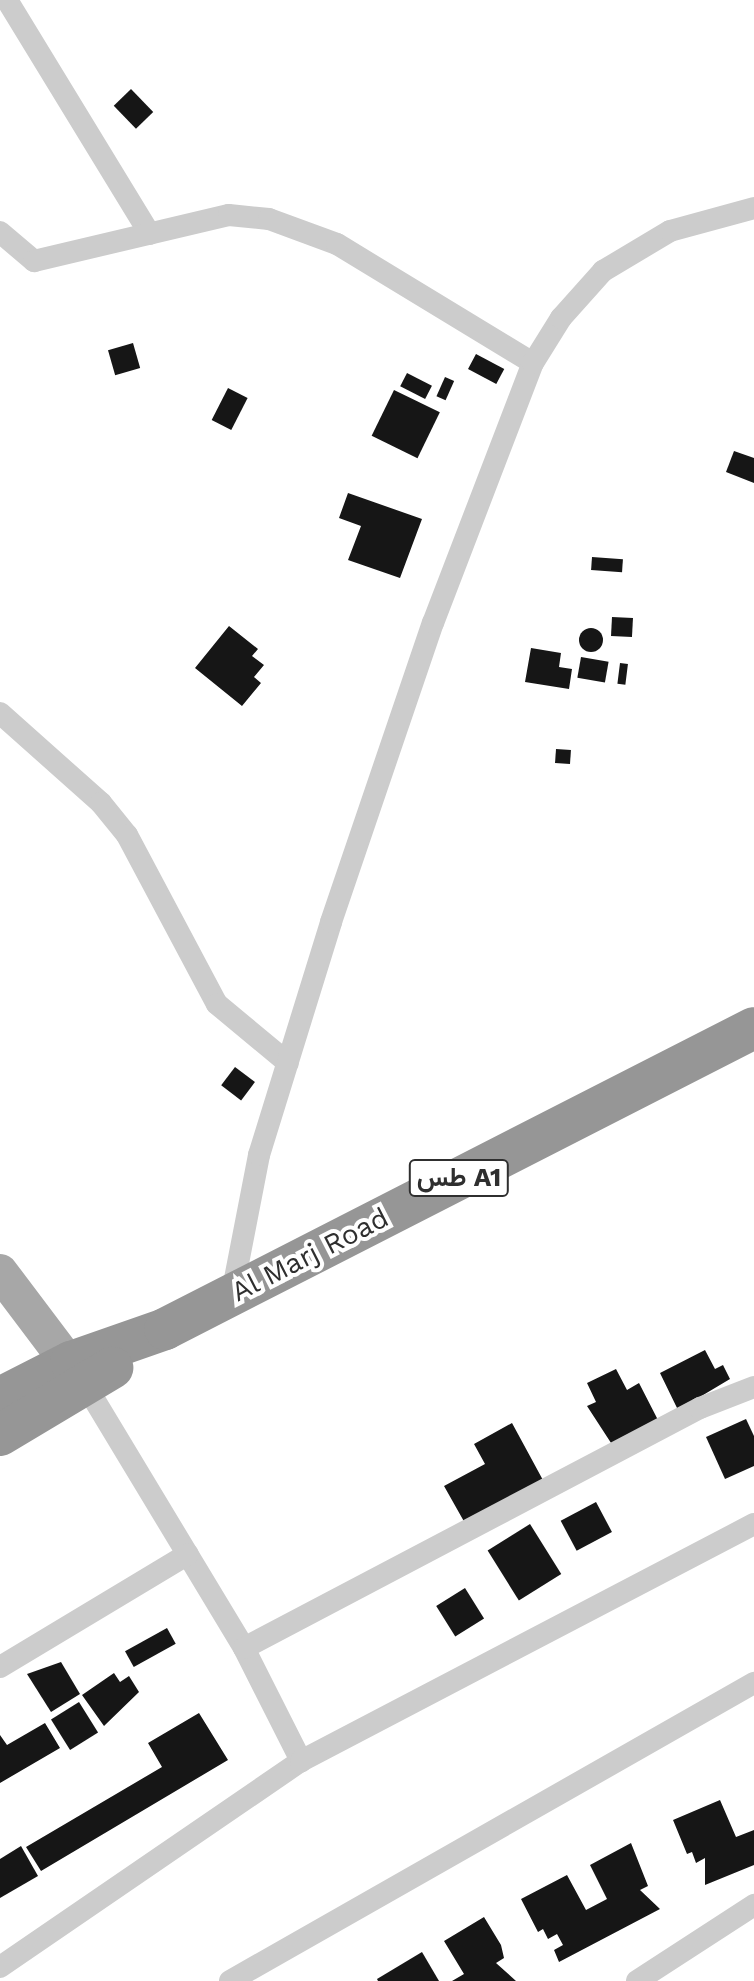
<!DOCTYPE html>
<html>
<head>
<meta charset="utf-8">
<style>
	body { margin:0 }
	#map { position:relative; width:754px; height:1981px; overflow:hidden; background:#fff; font-family:"Work Sans",Vazirmatn,sans-serif }
	div>[style] { position:absolute }
	[style*='--x'] { left:calc(var(--x)*1px); top:calc(var(--y)*1px); width:calc(var(--w)*1px); rotate:calc(var(--a)*1deg) }
	.building>* { inset:0; background:#161616; transform-origin:0 0 }
	.round { border-radius:50% }
	.street>* { height:22px; margin:-11px; padding:0 11px; transform-origin:11px; border-radius:11px; background:#ccc }
	.primary>* { height:36px; margin:-18px; padding:0 18px; transform-origin:18px; border-radius:18px; background:#a7a7a7 }
	.highway>* { height:42px; margin:-21px; padding:0 21px; transform-origin:21px; border-radius:21px; background:#969696 }
	span { translate:-50% -50%; white-space:nowrap; text-align:center; line-height:1.15; -webkit-text-stroke:8px #fff; paint-order:stroke }
	.shield-label span { padding:2px 6px; background:#fff; border:2px solid; border-radius:6px; -webkit-text-stroke-width:0 }
	.shield-label { font-size:26px; color:#2f2f2f; font-weight:700 }
	.street-label { font-size:28px; color:#2f2f2f }
</style>
</head>
<body>
<div id="map">
	<div class="building">
		<div style="left:131px;top:89px;width:32px;height:24px;rotate:46deg"></div>
		<div style="left:133px;top:343px;width:26px;height:26px;rotate:74deg"></div>
		<div style="left:476px;top:354px;width:32px;height:17px;rotate:28deg"></div>
		<div style="left:407px;top:373px;width:28px;height:15px;rotate:27deg"></div>
		<div style="left:445px;top:377px;width:10px;height:21px;rotate:24deg"></div>
		<div style="left:228px;top:388px;width:22px;height:36px;rotate:27deg"></div>
		<div style="left:394px;top:390px;width:51px;height:51px;rotate:26deg"></div>
		<div style="clip-path:polygon(734px 451px,754px 458px,754px 483px,726px 472px)"></div>
		<div style="clip-path:polygon(348px 493px,422px 519px,400px 578px,348px 560px,361px 526px,339px 518px)"></div>
		<div style="left:592px;top:557px;width:31px;height:13px;rotate:4deg"></div>
		<div style="left:612px;top:617px;width:21px;height:19px;rotate:3deg"></div>
		<div style="clip-path:polygon(229px 626px,258px 649px,252px 656px,264px 665px,254px 677px,261px 683px,242px 706px,195px 668px)"></div>
		<div class="round" style="left:579px;top:628px;width:24px;height:24px"></div>
		<div style="clip-path:polygon(531px 648px,561px 653px,559px 667px,572px 669px,569px 689px,525px 682px)"></div>
		<div style="left:581px;top:657px;width:28px;height:21px;rotate:10deg"></div>
		<div style="left:620px;top:663px;width:8px;height:21px;rotate:7deg"></div>
		<div style="left:556px;top:749px;width:15px;height:14px;rotate:4deg"></div>
		<div style="left:235px;top:1067px;width:25px;height:23px;rotate:37deg"></div>
		<div style="clip-path:polygon(705px 1350px,715px 1369px,723px 1365px,730px 1379px,678px 1410px,660px 1373px)"></div>
		<div style="clip-path:polygon(616px 1369px,627px 1390px,639px 1383px,659px 1422px,613px 1446px,587px 1406px,596px 1402px,587px 1383px)"></div>
		<div style="clip-path:polygon(746px 1419px,754px 1436px,754px 1466px,725px 1479px,706px 1437px)"></div>
		<div style="clip-path:polygon(512px 1423px,544px 1482px,466px 1525px,444px 1486px,485px 1464px,474px 1444px)"></div>
		<div style="left:596px;top:1502px;width:34px;height:40px;rotate:62deg"></div>
		<div style="left:530px;top:1524px;width:59px;height:50px;rotate:58deg"></div>
		<div style="left:465px;top:1588px;width:36px;height:34px;rotate:58deg"></div>
		<div style="left:167px;top:1628px;width:18px;height:48px;rotate:61deg"></div>
		<div style="clip-path:polygon(61px 1662px,80px 1694px,51px 1712px,27px 1674px)"></div>
		<div style="clip-path:polygon(114px 1673px,120px 1682px,129px 1676px,139px 1692px,104px 1726px,82px 1695px)"></div>
		<div style="left:79px;top:1702px;width:36px;height:33px;rotate:58deg"></div>
		<div style="clip-path:polygon(199px 1713px,228px 1760px,41px 1871px,26px 1847px,162px 1767px,148px 1743px)"></div>
		<div style="clip-path:polygon(45px 1723px,60px 1748px,0 1783px,0 1735px,7px 1745px)"></div>
		<div style="clip-path:polygon(720px 1800px,736px 1837px,754px 1830px,754px 1865px,705px 1885px,705px 1858px,696px 1863px,692px 1852px,687px 1854px,673px 1820px)"></div>
		<div style="clip-path:polygon(631px 1843px,648px 1886px,640px 1890px,660px 1909px,559px 1962px,554px 1950px,563px 1945px,557px 1934px,548px 1939px,543px 1929px,538px 1932px,521px 1899px,567px 1875px,586px 1910px,607px 1899px,590px 1865px)"></div>
		<div style="clip-path:polygon(21px 1846px,38px 1876px,0 1898px,0 1859px)"></div>
		<div style="clip-path:polygon(484px 1917px,501px 1945px,504px 1958px,496px 1963px,516px 1981px,452px 1981px,464px 1974px,444px 1941px)"></div>
		<div style="clip-path:polygon(422px 1952px,439px 1981px,378px 1981px,377px 1979px)"></div>
	</div>
	<div class="street">
		<div style="--x:7;--y:0;--w:274;--a:58.6"></div>
		<div style="--x:0;--y:232;--w:45;--a:40.5"></div>
		<div style="--x:34;--y:261;--w:200;--a:-13.3"></div>
		<div style="--x:229;--y:215;--w:40;--a:5.7"></div>
		<div style="--x:269;--y:219;--w:72;--a:20.2"></div>
		<div style="--x:337;--y:244;--w:229;--a:31.3"></div>
		<div style="--x:0;--y:713;--w:135;--a:41.7"></div>
		<div style="--x:101;--y:803;--w:41;--a:50.9"></div>
		<div style="--x:127;--y:835;--w:191;--a:62"></div>
		<div style="--x:217;--y:1004;--w:92;--a:39.7"></div>
		<div style="--x:232;--y:1294;--w:142;--a:-79"></div>
		<div style="--x:259;--y:1155;--w:244;--a:-72.8"></div>
		<div style="--x:331;--y:922;--w:316;--a:-71.2"></div>
		<div style="--x:433;--y:623;--w:279;--a:-69"></div>
		<div style="--x:533;--y:363;--w:53;--a:-58.1"></div>
		<div style="--x:561;--y:318;--w:63;--a:-48.2"></div>
		<div style="--x:603;--y:271;--w:78;--a:-30.8"></div>
		<div style="--x:670;--y:231;--w:87;--a:-15.3"></div>
		<div style="--x:86;--y:1386;--w:306;--a:58.9"></div>
		<div style="--x:244;--y:1648;--w:127;--a:63.2"></div>
		<div style="--x:244;--y:1648;--w:515;--a:-27.76"></div>
		<div style="--x:700;--y:1408;--w:58;--a:-21.3"></div>
		<div style="--x:0;--y:1667;--w:219;--a:-31"></div>
		<div style="--x:0;--y:1967;--w:365;--a:-34.4"></div>
		<div style="--x:301;--y:1761;--w:511;--a:-27.62"></div>
		<div style="--x:230;--y:1981;--w:603;--a:-29.63"></div>
		<div style="--x:637;--y:1981;--w:140;--a:-33"></div>
	</div>
	<div class="primary">
		<div style="--x:0;--y:1272;--w:141;--a:53"></div>
	</div>
	<div class="highway">
		<div style="--x:0;--y:1398;--w:80;--a:-26.9"></div>
		<div style="--x:71;--y:1362;--w:100;--a:-19.3"></div>
		<div style="--x:165;--y:1329;--w:661;--a:-27.07"></div>
		<div style="--x:0;--y:1435;--w:131;--a:-30.9"></div>
	</div>
	<div class="shield-label">
		<span style="left:459px;top:1178px">طس A1</span>
	</div>
	<div class="street-label">
		<span style="left:310px;top:1255px;rotate:-27deg">Al Marj Road</span>
	</div>
</div>
</body>
</html>
